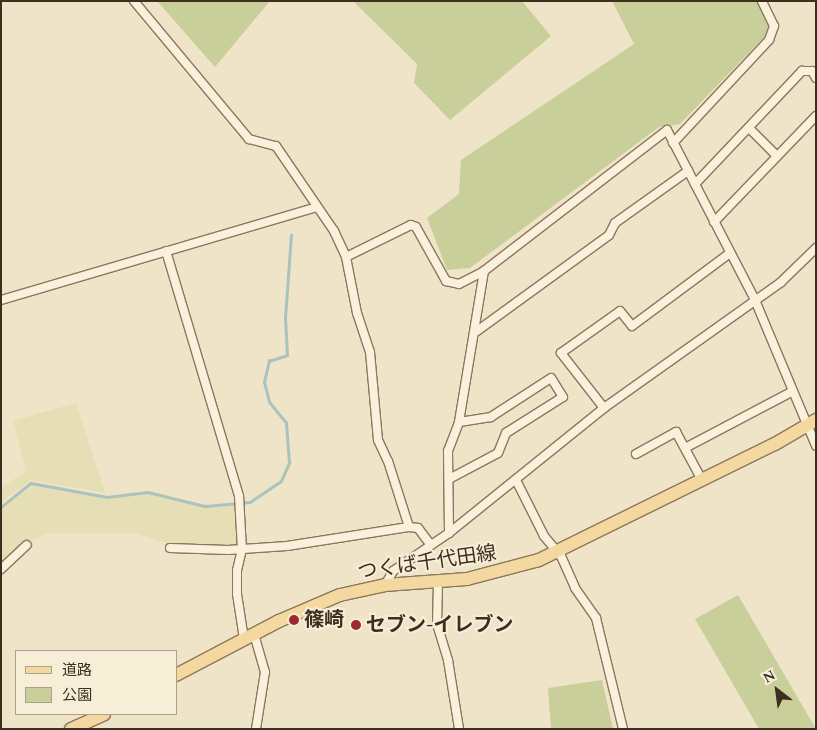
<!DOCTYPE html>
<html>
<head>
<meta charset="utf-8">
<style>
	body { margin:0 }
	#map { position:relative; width:817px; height:730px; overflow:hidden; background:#f0e4c8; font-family:Spectral,"Noto Sans JP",serif }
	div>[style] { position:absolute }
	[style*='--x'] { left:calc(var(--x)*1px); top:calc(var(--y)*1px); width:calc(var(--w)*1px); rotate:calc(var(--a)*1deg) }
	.farmland>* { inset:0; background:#e6deb5 }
	.green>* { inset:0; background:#c9cf9b }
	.stream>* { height:2.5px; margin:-1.25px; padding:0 1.25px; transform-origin:1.25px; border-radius:1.25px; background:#a9c4bc }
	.roads { filter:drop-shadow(1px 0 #8d765c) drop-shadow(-1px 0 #8d765c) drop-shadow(0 1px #8d765c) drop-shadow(0 -1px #8d765c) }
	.minor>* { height:8px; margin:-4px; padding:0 4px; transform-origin:4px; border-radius:4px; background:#faf1dc }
	.primary>* { height:12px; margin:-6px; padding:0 6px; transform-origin:6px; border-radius:6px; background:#f3d9a0 }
	.dots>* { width:14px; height:14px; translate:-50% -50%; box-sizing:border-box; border:2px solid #f7eed8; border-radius:50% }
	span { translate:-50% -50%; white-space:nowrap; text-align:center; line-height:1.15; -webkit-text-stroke:4px #f7eed8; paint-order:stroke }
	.street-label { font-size:20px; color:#3d2e20 }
	.poi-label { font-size:20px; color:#3d2e20; font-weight:700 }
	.left { translate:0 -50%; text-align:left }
	.frame { position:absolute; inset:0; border:2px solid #3d2e20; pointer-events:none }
	.legend { position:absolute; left:15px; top:650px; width:162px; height:65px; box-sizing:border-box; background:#f7eed8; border:1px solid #ada18e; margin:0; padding:6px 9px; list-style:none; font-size:15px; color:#3d2e20 }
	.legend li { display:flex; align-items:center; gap:10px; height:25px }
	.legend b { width:25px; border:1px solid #ada18e }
	.north { position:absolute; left:752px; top:665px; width:50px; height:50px; -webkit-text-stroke:4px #f7eed8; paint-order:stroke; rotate:330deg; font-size:14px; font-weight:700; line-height:20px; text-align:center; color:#3d2e20 }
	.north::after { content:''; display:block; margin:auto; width:18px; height:22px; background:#3d2e20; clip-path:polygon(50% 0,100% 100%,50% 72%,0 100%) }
</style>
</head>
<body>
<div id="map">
	<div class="farmland">
		<div style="clip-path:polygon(76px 403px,105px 493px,31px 480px,1px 502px,1px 488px,26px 471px,13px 421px)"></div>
		<div style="clip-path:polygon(33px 485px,107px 499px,150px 494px,202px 507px,237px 505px,240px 547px,172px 545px,135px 533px,48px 533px,29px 541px,1px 566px,1px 510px)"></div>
	</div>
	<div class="green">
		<div style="clip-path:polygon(157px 1px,270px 1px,215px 67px)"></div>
		<div style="clip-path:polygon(353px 1px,522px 1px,551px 36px,450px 120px,414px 83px,417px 64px)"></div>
		<div style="clip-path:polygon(612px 1px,758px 1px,771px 30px,680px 124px,659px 127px,470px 268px,447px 270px,427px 218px,459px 194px,461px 160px,634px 44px)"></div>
		<div style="clip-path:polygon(738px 595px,816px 729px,759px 729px,695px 619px)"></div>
		<div style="clip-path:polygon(602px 680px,613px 729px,551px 729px,548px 688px)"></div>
	</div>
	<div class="stream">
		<div style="--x:1;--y:507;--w:38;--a:-39"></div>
		<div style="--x:31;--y:483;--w:77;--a:10.4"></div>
		<div style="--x:107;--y:497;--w:41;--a:-7"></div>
		<div style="--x:148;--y:492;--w:59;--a:13.8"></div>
		<div style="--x:205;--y:506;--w:45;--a:-5.1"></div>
		<div style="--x:250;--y:502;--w:37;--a:-34"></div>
		<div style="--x:281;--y:481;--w:20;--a:-66"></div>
		<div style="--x:289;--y:463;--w:40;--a:-94.3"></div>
		<div style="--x:286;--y:423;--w:27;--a:-129"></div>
		<div style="--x:269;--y:402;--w:21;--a:-104"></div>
		<div style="--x:264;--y:382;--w:22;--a:-77"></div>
		<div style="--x:269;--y:361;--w:19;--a:-18"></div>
		<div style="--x:287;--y:355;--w:37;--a:-93"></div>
		<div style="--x:285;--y:318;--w:83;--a:-85.9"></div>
	</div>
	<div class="roads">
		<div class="minor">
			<div style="--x:134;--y:1;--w:180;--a:50.2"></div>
			<div style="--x:249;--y:139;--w:28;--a:15"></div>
			<div style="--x:276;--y:146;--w:103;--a:55.7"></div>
			<div style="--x:334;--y:231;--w:29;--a:65"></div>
			<div style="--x:346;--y:257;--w:57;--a:78.9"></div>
			<div style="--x:357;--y:313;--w:41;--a:71.6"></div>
			<div style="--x:370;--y:352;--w:88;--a:84.8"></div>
			<div style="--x:378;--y:440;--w:23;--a:65"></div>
			<div style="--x:388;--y:461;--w:69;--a:72.3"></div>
			<div style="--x:750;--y:129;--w:38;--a:45"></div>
			<div style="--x:673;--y:143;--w:141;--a:-47"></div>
			<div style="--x:769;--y:40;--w:15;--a:-70"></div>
			<div style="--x:774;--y:26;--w:28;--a:-116"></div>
			<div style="--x:695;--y:184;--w:156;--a:-46.6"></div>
			<div style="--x:802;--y:71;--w:10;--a:0"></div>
			<div style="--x:812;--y:71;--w:8;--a:60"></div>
			<div style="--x:714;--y:222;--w:147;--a:-46.1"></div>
			<div style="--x:166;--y:251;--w:256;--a:73.4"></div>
			<div style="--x:239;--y:496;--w:53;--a:86.8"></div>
			<div style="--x:242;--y:549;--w:22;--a:103"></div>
			<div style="--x:237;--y:570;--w:24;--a:90"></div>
			<div style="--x:237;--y:594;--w:46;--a:81.2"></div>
			<div style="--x:346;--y:257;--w:72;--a:-26.2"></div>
			<div style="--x:411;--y:225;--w:5;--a:22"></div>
			<div style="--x:416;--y:227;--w:62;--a:60.9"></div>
			<div style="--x:446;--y:281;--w:13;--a:13"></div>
			<div style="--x:459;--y:284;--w:28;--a:-27"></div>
			<div style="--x:484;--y:271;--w:231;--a:-37.6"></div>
			<div style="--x:667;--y:130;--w:191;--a:62.6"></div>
			<div style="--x:755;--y:300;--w:158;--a:67.3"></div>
			<div style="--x:1;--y:300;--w:329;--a:-16.4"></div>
			<div style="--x:477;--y:331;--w:163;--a:-36"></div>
			<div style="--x:609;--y:235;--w:13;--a:-63"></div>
			<div style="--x:615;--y:223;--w:90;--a:-35.5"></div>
			<div style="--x:604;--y:408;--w:70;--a:-128"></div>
			<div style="--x:561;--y:353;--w:72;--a:-35.4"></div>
			<div style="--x:620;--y:311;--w:19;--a:51"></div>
			<div style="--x:632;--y:326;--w:122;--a:-36.7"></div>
			<div style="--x:685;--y:448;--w:122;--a:-27.8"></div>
			<div style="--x:636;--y:454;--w:46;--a:-28.8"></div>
			<div style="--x:676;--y:432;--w:55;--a:61.6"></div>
			<div style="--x:449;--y:479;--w:55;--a:-28"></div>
			<div style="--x:498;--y:453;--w:22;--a:-68"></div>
			<div style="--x:506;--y:433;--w:67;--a:-32.3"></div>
			<div style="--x:563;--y:397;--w:22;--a:-122"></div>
			<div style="--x:551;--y:378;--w:72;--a:147"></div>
			<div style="--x:491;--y:417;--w:32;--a:171"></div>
			<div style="--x:516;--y:480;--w:63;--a:63.4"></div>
			<div style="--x:544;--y:536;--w:26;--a:50"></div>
			<div style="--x:561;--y:556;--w:35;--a:66"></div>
			<div style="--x:575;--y:588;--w:37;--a:55"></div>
			<div style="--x:596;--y:618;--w:114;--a:76.3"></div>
			<div style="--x:449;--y:533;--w:82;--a:-90.7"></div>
			<div style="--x:448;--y:451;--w:31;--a:-69"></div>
			<div style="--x:459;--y:422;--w:153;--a:-80.6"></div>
			<div style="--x:170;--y:548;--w:58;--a:2"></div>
			<div style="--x:228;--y:550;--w:59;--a:-3.9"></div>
			<div style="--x:287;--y:546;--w:123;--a:-8.9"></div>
			<div style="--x:409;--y:527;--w:9;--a:6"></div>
			<div style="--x:418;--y:528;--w:21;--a:53"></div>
			<div style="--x:1;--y:569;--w:35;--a:-43"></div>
			<div style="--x:438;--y:583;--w:41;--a:91.4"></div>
			<div style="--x:437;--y:624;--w:38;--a:73"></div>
			<div style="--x:448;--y:660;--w:70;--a:80.9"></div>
			<div style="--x:385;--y:585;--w:16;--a:-60"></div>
			<div style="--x:393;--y:571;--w:68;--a:-34.2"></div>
			<div style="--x:449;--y:533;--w:199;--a:-38.9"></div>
			<div style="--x:604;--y:408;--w:217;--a:-35.4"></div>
			<div style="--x:781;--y:282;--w:49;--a:-44.2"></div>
			<div style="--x:254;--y:634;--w:40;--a:74"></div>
			<div style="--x:265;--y:672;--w:58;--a:99"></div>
		</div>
		<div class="primary">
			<div style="--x:176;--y:675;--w:116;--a:-27.7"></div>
			<div style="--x:279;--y:621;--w:66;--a:-23.1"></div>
			<div style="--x:340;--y:595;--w:46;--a:-12.5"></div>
			<div style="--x:385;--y:585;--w:82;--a:-4.2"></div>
			<div style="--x:467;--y:579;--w:74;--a:-14.8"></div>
			<div style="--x:539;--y:560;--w:263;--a:-26.2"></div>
			<div style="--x:775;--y:444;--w:48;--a:-30.3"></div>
			<div style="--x:71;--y:729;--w:36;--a:-24"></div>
		</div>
	</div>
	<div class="dots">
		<div style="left:294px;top:620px;background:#9e2a2b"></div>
		<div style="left:356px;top:625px;background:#9e2a2b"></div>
	</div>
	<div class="street-label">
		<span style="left:427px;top:563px;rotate:-8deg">つくば千代田線</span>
	</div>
	<div class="poi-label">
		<span class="left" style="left:304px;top:620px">篠崎</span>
		<span class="left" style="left:366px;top:625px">セブン-イレブン</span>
	</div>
	<div class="frame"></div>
	<ul class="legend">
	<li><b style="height:6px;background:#f3d9a0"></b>道路</li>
	<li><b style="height:14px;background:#c9cf9b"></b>公園</li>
	</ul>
	<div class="north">N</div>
</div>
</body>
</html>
